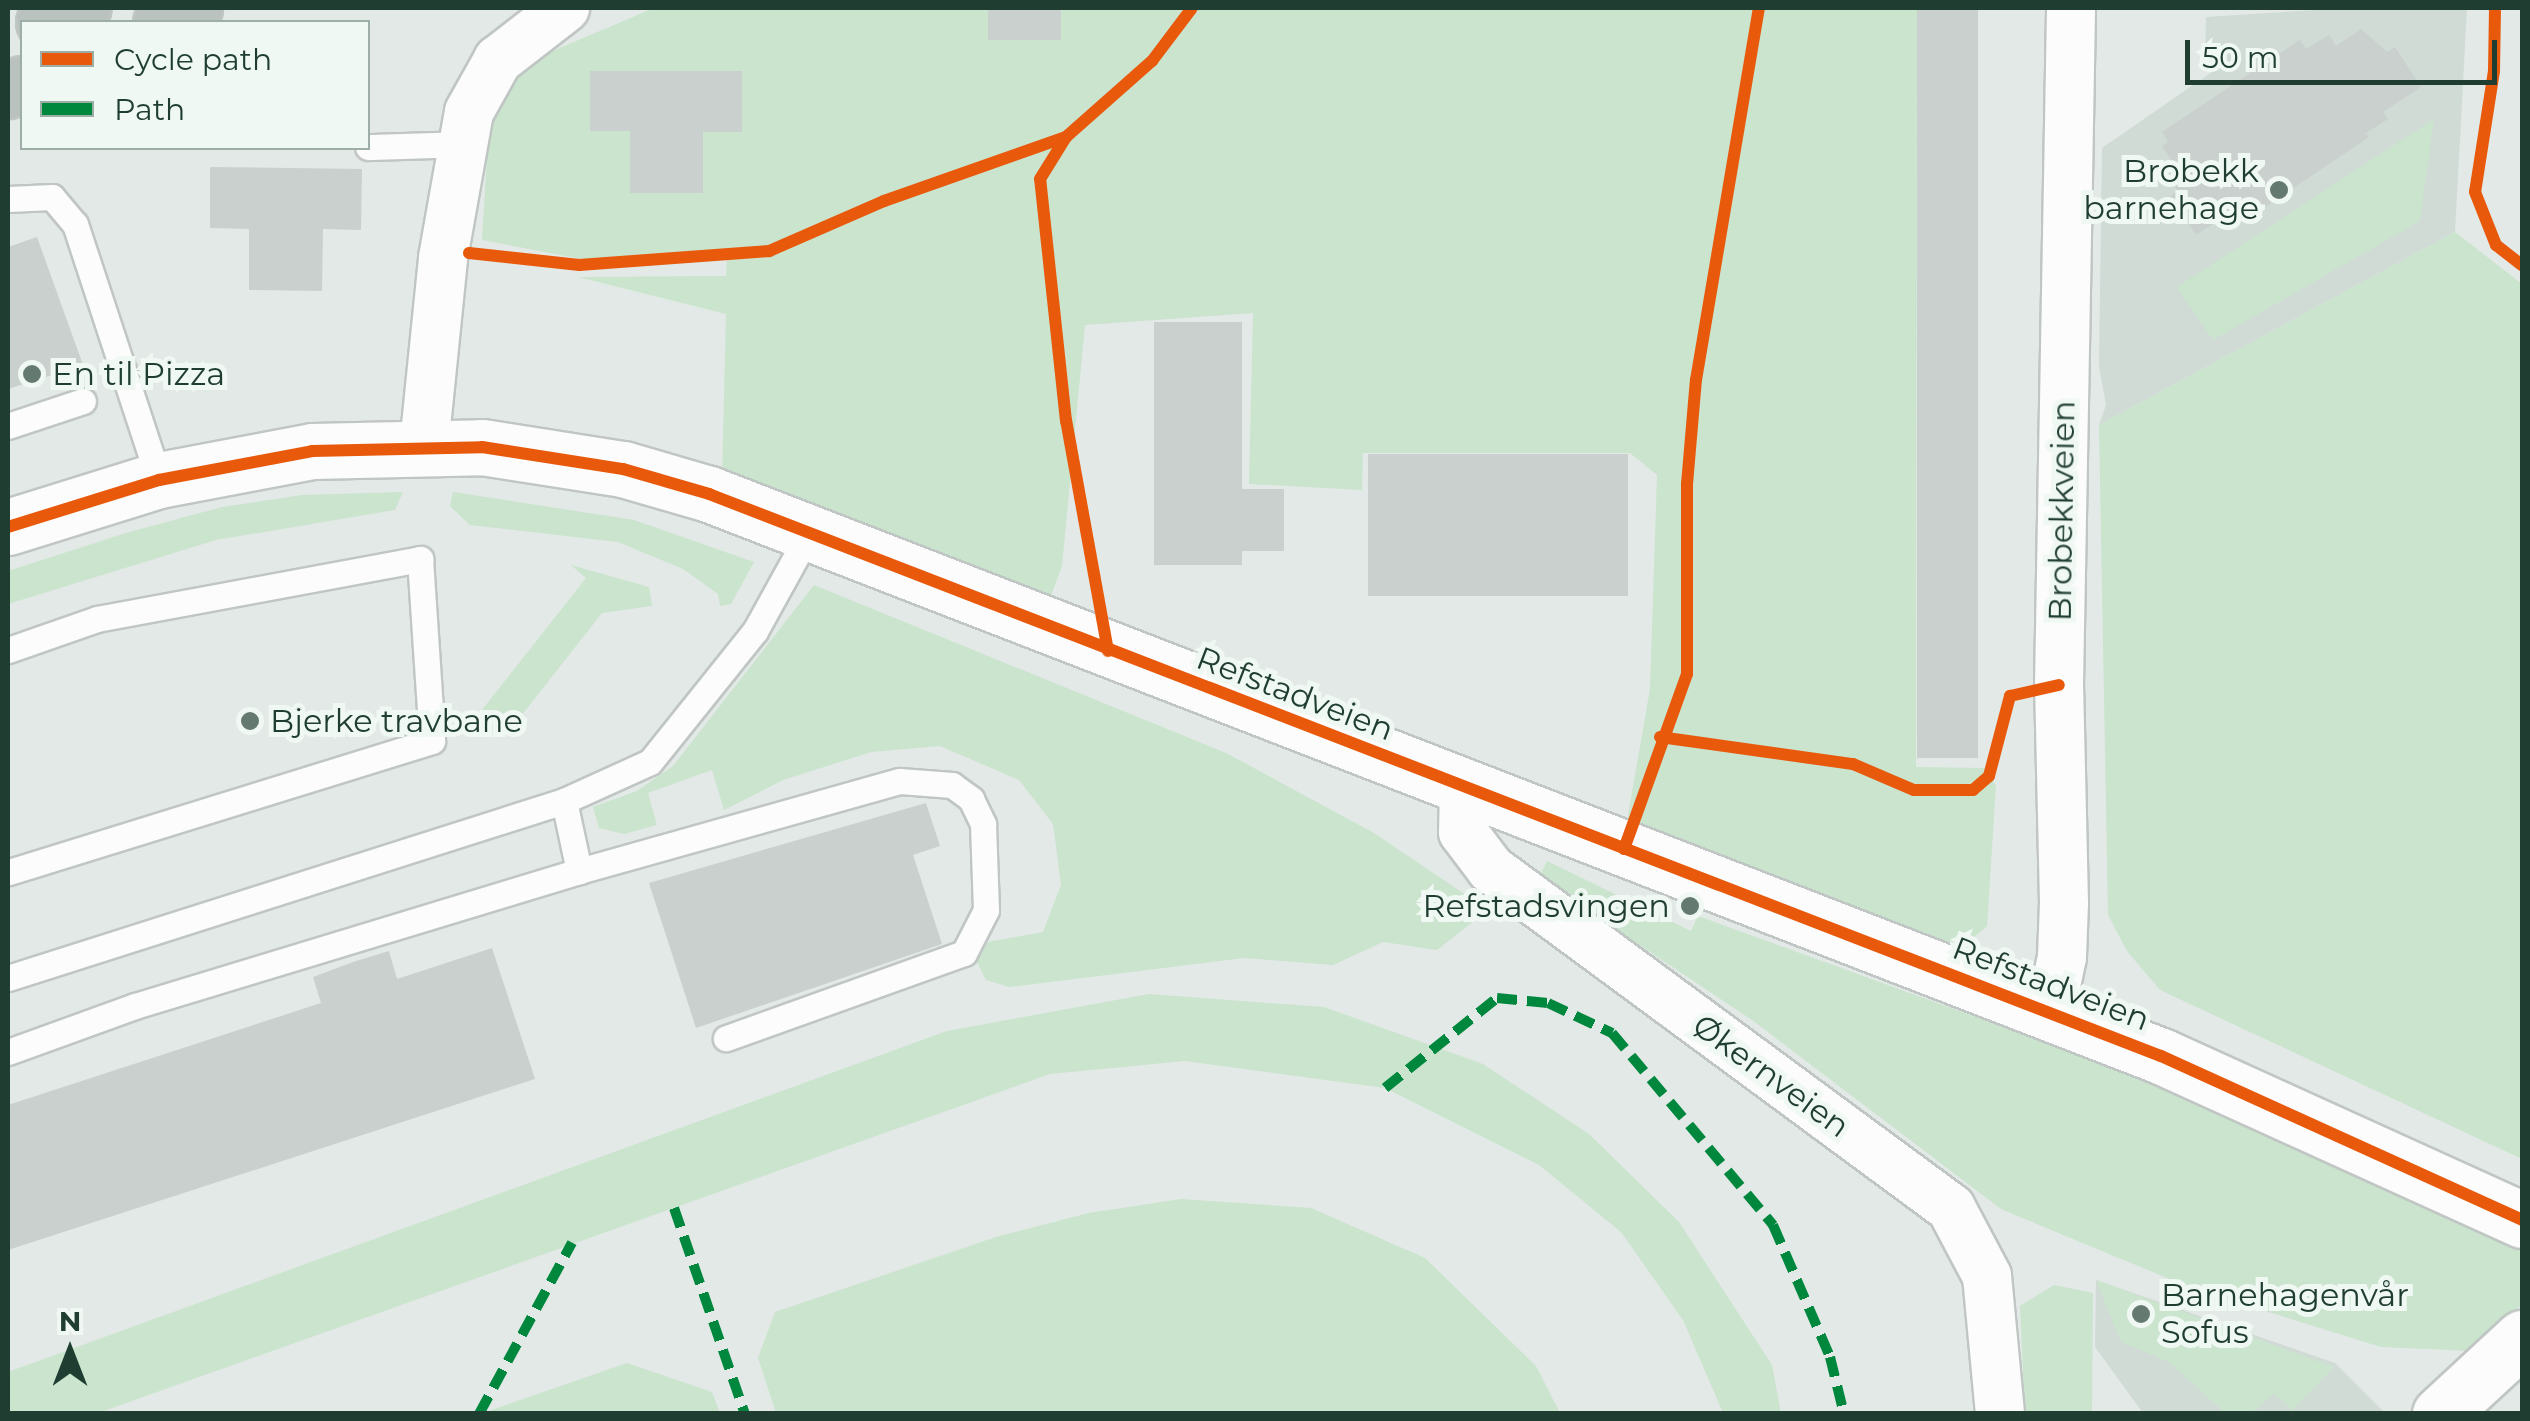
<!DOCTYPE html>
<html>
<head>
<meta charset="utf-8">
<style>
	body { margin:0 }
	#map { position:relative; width:2530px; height:1421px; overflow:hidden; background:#e3e9e6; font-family:Montserrat,sans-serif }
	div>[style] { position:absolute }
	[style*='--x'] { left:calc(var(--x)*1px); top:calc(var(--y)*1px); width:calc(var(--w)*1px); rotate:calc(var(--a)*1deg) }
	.built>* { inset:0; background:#d0dbd5 }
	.green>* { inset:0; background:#cae4ce }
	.building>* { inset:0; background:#cad0cd; transform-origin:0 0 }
	.roads { filter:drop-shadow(2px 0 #c0c6c3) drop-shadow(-2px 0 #c0c6c3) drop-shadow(0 2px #c0c6c3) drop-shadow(0 -2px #c0c6c3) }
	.lane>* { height:25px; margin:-12.5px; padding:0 12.5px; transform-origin:12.5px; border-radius:12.5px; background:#fbfcfb }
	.street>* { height:48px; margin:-24px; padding:0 24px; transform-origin:24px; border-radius:24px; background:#fbfcfb }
	.secondary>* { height:55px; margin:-27.5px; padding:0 27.5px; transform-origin:27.5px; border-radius:27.5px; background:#fbfcfb }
	.highway>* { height:55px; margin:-27.5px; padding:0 27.5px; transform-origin:27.5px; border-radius:27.5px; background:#b9c2bf }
	.quiet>* { height:10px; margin-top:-5px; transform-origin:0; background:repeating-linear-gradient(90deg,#00873e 0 20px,transparent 0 30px) }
	.cycleway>* { height:12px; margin:-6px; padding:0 6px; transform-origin:6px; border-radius:6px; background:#e8590c }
	.dots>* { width:28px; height:28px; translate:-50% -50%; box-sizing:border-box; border:5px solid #f0f8f3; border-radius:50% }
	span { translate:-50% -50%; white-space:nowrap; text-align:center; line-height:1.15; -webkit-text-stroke:10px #f0f8f3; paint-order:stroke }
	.poi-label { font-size:32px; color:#1f3e31 }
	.right { translate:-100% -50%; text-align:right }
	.left { translate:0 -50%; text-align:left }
	.street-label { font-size:32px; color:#1f3e31 }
	.frame { position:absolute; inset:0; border:10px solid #1f3e31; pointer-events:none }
	.legend { position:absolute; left:20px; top:20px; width:350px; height:130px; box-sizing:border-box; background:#f0f8f3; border:2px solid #9caea5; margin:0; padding:12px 18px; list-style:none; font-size:30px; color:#1f3e31 }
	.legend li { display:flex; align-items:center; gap:20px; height:50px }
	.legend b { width:50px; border:2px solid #9caea5 }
	.north { position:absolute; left:20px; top:1301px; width:100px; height:100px; -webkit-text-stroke:8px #f0f8f3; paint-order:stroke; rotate:0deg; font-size:28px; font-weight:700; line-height:40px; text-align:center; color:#1f3e31 }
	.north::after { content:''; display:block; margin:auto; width:35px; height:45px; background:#1f3e31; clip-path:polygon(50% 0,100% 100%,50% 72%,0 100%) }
	.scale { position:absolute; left:2185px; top:40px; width:312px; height:45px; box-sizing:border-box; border:5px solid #1f3e31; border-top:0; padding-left:12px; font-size:30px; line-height:35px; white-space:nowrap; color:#1f3e31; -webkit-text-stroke:8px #f0f8f3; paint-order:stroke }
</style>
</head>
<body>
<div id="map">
	<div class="built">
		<div style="clip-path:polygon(2346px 8px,2467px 8px,2455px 232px,2099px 425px,2106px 405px,2099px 367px,2102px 148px,2212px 72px,2205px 60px,2206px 17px)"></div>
		<div style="clip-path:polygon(2096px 1280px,2335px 1363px,2385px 1413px,2143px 1413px,2095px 1347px)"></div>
	</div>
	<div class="green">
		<div style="clip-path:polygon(654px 8px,1917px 8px,1916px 767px,1985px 768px,1996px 786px,1987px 926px,1966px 944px,1942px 949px,1626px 827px,1650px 689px,1657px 475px,1630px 453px,1363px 453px,1362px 490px,1249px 484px,1253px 313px,1085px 325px,1062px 566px,1047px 606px,722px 479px,726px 314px,578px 277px,726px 276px,727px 257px,581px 259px,482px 240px,490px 108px,522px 64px)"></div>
		<div style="clip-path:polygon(2434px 119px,2420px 221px,2213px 340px,2177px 287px)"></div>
		<div style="clip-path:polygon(2455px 232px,2522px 284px,2522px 1159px,2160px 990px,2127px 951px,2108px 915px,2099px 425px)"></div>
		<div style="clip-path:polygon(403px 492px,395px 510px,216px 540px,8px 604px,8px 571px,126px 533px,222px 507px,302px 495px)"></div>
		<div style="clip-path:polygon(453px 492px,634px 520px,754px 562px,731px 604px,720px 606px,718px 594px,683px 569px,618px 542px,470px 525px,450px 506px)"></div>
		<div style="clip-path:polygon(571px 565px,649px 587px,652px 606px,602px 613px,521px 716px,504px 726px,478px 715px,586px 578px)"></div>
		<div style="clip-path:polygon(814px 585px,1226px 753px,1374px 833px,1488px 910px,1437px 950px,1383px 942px,1333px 965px,1244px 958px,1009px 987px,986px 980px,976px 960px,988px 942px,1043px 932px,1061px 885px,1053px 824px,1019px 780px,940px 746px,871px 752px,783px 780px,724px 810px,712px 770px,648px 793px,657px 825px,624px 834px,599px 828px,593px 807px,637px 791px,673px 766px)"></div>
		<div style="clip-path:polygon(1547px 861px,1691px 931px,1698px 916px,2050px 1044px,2292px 1139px,2522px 1241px,2522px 1304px,2473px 1351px,2381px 1347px,2191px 1288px,2001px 1209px,1752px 1020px,1539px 878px)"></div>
		<div style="clip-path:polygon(1149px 994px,1324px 1007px,1483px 1064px,1589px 1134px,1679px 1222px,1772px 1365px,1781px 1413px,1723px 1413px,1683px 1320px,1621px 1232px,1539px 1165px,1385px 1088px,1185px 1061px,1050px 1074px,98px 1413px,8px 1413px,8px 1372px,947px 1031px)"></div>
		<div style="clip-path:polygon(1181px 1199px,1311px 1208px,1425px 1258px,1536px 1366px,1560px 1413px,776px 1413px,758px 1358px,775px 1312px,999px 1236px,1089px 1213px)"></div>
		<div style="clip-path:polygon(2096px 1280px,2334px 1367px,2292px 1411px,2274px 1393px,2252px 1413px,2225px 1413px,2169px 1362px,2121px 1342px)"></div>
		<div style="clip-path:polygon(2054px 1285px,2093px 1293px,2092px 1413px,2025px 1413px,2020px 1306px)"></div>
		<div style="clip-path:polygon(627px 1363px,712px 1392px,720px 1413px,483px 1413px)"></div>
	</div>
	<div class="building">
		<div style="left:988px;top:8px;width:73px;height:32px"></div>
		<div style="left:1917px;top:8px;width:61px;height:750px"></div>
		<div style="clip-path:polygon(2361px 29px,2387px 52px,2395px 47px,2421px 87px,2383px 112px,2388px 119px,2366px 133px,2369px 137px,2301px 183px,2263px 208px,2260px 203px,2238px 217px,2234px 210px,2196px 235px,2170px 196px,2178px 191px,2168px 176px,2178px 170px,2162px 146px,2168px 142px,2162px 132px,2300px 40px,2306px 49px,2329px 35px,2336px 46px)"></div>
		<div style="clip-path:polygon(590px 71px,742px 71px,742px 132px,703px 132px,703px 193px,630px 193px,630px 131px,590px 131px)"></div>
		<div style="clip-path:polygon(210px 167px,362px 169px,361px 230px,323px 229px,322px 291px,249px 290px,249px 229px,210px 228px)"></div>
		<div style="clip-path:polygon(37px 237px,83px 365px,8px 389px,8px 247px)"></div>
		<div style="clip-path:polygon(1154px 322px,1242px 322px,1242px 489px,1284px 489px,1284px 551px,1242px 551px,1242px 565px,1154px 565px)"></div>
		<div style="left:1368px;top:454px;width:260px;height:142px"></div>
		<div style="clip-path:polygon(926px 803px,940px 846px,913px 855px,942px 944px,696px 1028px,649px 883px)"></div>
		<div style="clip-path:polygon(492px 948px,535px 1079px,8px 1250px,8px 1105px,321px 1003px,313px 977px,353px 962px,389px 951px,397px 979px)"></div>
	</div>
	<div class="roads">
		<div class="lane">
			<div style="--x:368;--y:147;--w:93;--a:-1.8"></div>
			<div style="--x:8;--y:199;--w:44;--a:-2.6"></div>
			<div style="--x:52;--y:197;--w:35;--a:50"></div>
			<div style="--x:75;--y:224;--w:269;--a:71.8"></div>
			<div style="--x:8;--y:426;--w:79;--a:-18.4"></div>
			<div style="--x:8;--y:650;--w:94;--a:-19.2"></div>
			<div style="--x:97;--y:619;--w:329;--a:-10.5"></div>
			<div style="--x:420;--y:559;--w:182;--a:86.2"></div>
			<div style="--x:432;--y:741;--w:444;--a:162.8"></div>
			<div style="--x:564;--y:801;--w:72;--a:77.9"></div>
			<div style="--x:8;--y:978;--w:583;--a:-17.66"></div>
			<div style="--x:564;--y:801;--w:94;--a:-24.4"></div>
			<div style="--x:650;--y:762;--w:168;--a:-51.3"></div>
			<div style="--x:755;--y:631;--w:112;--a:-61.1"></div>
			<div style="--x:8;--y:1052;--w:135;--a:-19.9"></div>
			<div style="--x:135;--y:1006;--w:464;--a:-16.9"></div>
			<div style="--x:579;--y:871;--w:333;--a:-15.7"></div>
			<div style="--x:900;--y:781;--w:52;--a:4.4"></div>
			<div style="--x:952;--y:785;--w:24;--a:36"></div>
			<div style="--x:971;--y:799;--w:28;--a:64"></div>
			<div style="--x:983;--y:824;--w:86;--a:88"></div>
			<div style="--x:986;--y:910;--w:48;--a:117.1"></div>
			<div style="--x:964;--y:953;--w:253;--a:160.3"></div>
		</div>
		<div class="street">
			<div style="--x:424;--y:446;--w:189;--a:-84.2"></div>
			<div style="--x:443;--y:258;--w:148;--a:-79.9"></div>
			<div style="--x:469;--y:112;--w:60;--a:-60.9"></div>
			<div style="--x:498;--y:60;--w:85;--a:-37.8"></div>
			<div style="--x:1464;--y:789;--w:43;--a:91.3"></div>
			<div style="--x:1463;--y:832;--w:46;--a:52.9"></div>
			<div style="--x:1491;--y:869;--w:571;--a:36.39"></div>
			<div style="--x:1951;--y:1208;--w:77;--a:62.1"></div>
			<div style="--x:1987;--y:1276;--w:139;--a:84.6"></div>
			<div style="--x:2050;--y:1014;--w:58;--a:-78.1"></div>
			<div style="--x:2062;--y:957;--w:54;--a:-87.9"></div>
			<div style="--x:2064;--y:903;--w:218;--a:-91.3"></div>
			<div style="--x:2059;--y:685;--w:677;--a:-88.98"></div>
		</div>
		<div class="secondary">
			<div style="--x:8;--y:527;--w:158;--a:-17.3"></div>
			<div style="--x:159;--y:480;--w:156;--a:-10.7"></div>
			<div style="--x:312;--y:451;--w:170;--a:-1.3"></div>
			<div style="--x:482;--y:447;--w:143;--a:8.9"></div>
			<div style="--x:623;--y:469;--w:90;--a:16.2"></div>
			<div style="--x:709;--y:494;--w:1557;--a:21.16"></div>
			<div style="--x:2161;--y:1056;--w:397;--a:24.4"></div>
			<div style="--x:2440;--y:1414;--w:112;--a:-42.8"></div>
		</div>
		<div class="highway">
			<div style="--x:44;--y:22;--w:41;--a:-19.7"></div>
			<div style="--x:161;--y:22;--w:36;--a:-23"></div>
			<div style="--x:8;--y:90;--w:15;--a:-23"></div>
		</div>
	</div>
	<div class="quiet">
		<div style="--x:1385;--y:1088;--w:144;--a:-38.8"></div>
		<div style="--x:1497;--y:998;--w:51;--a:5.6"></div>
		<div style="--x:1548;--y:1003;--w:71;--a:25.1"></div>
		<div style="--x:1612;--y:1033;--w:251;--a:50"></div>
		<div style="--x:1773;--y:1225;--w:144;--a:66.6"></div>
		<div style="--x:1830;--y:1357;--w:59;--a:76.2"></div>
		<div style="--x:674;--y:1208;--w:218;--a:71"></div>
		<div style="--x:479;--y:1414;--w:195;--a:-61.5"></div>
	</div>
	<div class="cycleway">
		<div style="--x:2495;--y:8;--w:63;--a:90.9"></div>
		<div style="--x:2494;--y:71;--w:122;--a:98.9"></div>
		<div style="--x:2475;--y:192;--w:57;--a:68.4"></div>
		<div style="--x:2496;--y:245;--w:33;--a:38"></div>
		<div style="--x:469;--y:253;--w:111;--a:6.2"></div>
		<div style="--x:579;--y:265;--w:191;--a:-4.2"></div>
		<div style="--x:769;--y:251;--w:125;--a:-23.5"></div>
		<div style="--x:884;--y:201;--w:193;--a:-19.4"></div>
		<div style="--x:8;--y:527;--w:158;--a:-17.3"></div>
		<div style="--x:159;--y:480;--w:156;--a:-10.7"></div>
		<div style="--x:312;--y:451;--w:170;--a:-1.3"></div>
		<div style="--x:482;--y:447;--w:143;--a:8.9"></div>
		<div style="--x:623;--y:469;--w:90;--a:16.2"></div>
		<div style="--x:709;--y:494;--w:1557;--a:21.16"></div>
		<div style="--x:2161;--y:1056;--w:397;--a:24.4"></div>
		<div style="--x:1108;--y:651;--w:234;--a:-100.3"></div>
		<div style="--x:1066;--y:421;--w:243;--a:-96.1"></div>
		<div style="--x:1040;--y:179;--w:49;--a:-58.2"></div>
		<div style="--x:1066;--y:137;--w:115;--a:-41.5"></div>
		<div style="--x:1152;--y:61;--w:66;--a:-53"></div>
		<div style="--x:1660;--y:737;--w:195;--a:8"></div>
		<div style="--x:1853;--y:764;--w:66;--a:23.1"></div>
		<div style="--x:1914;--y:790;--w:59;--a:0"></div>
		<div style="--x:1973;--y:790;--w:21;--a:-41"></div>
		<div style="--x:1989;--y:776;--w:83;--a:-75.3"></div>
		<div style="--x:2010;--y:696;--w:50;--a:-12.7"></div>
		<div style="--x:1624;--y:849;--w:186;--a:-70.2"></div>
		<div style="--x:1687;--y:674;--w:190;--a:-90"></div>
		<div style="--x:1687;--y:484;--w:104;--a:-85.1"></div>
		<div style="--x:1696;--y:380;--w:377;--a:-80.4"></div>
	</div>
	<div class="dots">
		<div style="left:2279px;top:190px;background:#647a70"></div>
		<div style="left:32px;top:374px;background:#647a70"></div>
		<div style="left:250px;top:721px;background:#647a70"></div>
		<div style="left:1690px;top:906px;background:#647a70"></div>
		<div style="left:2141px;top:1314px;background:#647a70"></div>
	</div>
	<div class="poi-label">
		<span class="right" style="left:2259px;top:190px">Brobekk<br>barnehage</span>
		<span class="left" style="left:52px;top:374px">En til Pizza</span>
		<span class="left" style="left:270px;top:721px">Bjerke travbane</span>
		<span class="right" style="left:1670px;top:906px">Refstadsvingen</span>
		<span class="left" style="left:2161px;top:1314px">Barnehagenvår<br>Sofus</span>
	</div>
	<div class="street-label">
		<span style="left:2062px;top:511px;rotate:-89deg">Brobekkveien</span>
		<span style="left:1295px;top:694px;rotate:21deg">Refstadveien</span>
		<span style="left:2051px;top:984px;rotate:21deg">Refstadveien</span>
		<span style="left:1771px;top:1076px;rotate:36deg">Økernveien</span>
	</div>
	<div class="frame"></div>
	<ul class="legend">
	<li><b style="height:12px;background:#e8590c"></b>Cycle path</li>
	<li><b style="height:12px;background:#00873e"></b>Path</li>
	</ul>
	<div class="north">N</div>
	<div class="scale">50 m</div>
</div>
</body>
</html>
